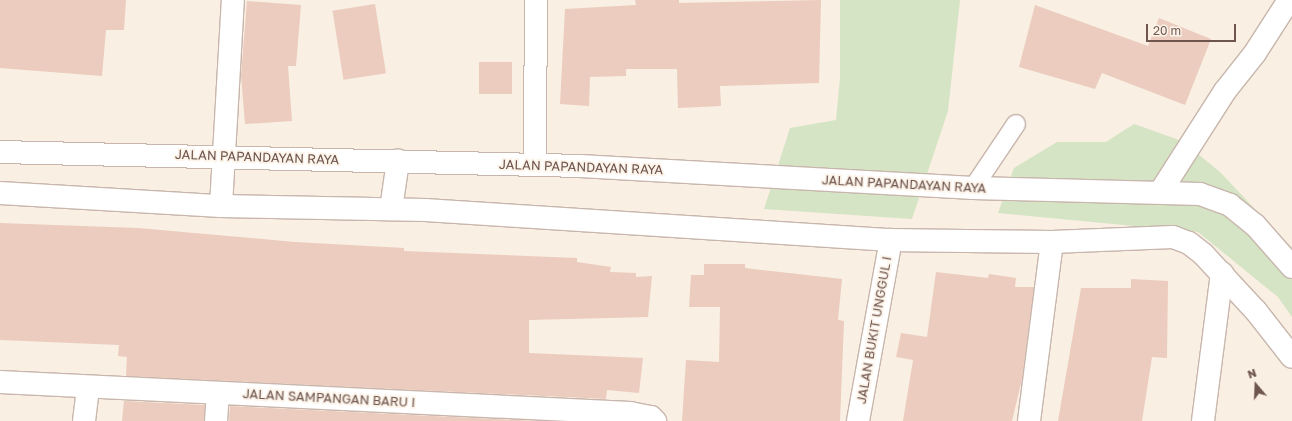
<!DOCTYPE html>
<html>
<head>
<meta charset="utf-8">
<style>
	body { margin:0 }
	#map { position:relative; width:1292px; height:421px; overflow:hidden; background:#f9efe3; font-family:"Golos Text",sans-serif }
	div>[style] { position:absolute }
	[style*='--x'] { left:calc(var(--x)*1px); top:calc(var(--y)*1px); width:calc(var(--w)*1px); rotate:calc(var(--a)*1deg) }
	.green>* { inset:0; background:#d4e4c4 }
	.building>* { inset:0; background:#ebccbe; transform-origin:0 0 }
	.roads { filter:drop-shadow(1px 0 #c8b6ac) drop-shadow(-1px 0 #c8b6ac) drop-shadow(0 1px #c8b6ac) drop-shadow(0 -1px #c8b6ac) }
	.service>* { height:18px; margin:-9px; padding:0 9px; transform-origin:9px; border-radius:9px; background:#fff }
	.minor>* { height:22px; margin:-11px; padding:0 11px; transform-origin:11px; border-radius:11px; background:#fff }
	.secondary>* { height:22px; margin:-11px; padding:0 11px; transform-origin:11px; border-radius:11px; background:#fff }
	span { translate:-50% -50%; white-space:nowrap; text-align:center; line-height:1.15; -webkit-text-stroke:3.5px #fcf3e9; paint-order:stroke }
	.street-label { font-size:13px; color:#6e554d }
	.north { position:absolute; left:1236px; top:365px; width:40px; height:40px; -webkit-text-stroke:3px #fcf3e9; paint-order:stroke; rotate:341deg; font-size:11px; font-weight:700; line-height:16px; text-align:center; color:#6e554d }
	.north::after { content:''; display:block; margin:auto; width:14px; height:18px; background:#6e554d; clip-path:polygon(50% 0,100% 100%,50% 72%,0 100%) }
	.scale { position:absolute; left:1146px; top:24px; width:90px; height:18px; box-sizing:border-box; border:2px solid #6e554d; border-top:0; padding-left:5px; font-size:12px; line-height:14px; white-space:nowrap; color:#6e554d; -webkit-text-stroke:3px #fcf3e9; paint-order:stroke }
</style>
</head>
<body>
<div id="map">
	<div class="green">
		<div style="clip-path:polygon(840px 0,960px 0,948px 111px,912px 219px,764px 209px,790px 128px,836px 120px,840px 78px)"></div>
		<div style="clip-path:polygon(1134px 124px,1182px 141px,1220px 172px,1292px 248px,1292px 317px,1278px 297px,1198px 232px,998px 213px,1014px 168px,1057px 142px,1106px 142px)"></div>
	</div>
	<div class="building">
		<div style="clip-path:polygon(0 0,126px 0,124px 30px,106px 30px,102px 76px,0 68px)"></div>
		<div style="clip-path:polygon(635px 0,679px 0,679px 3px,821px 0,819px 83px,720px 86px,721px 106px,678px 108px,677px 69px,626px 69px,626px 76px,590px 77px,589px 106px,560px 104px,565px 9px,636px 5px)"></div>
		<div style="clip-path:polygon(247px 1px,301px 5px,296px 66px,288px 66px,292px 121px,245px 124px,241px 75px)"></div>
		<div style="left:375px;top:4px;width:70px;height:43px;rotate:81deg"></div>
		<div style="clip-path:polygon(1035px 5px,1148px 46px,1159px 18px,1211px 39px,1185px 105px,1102px 73px,1095px 89px,1019px 67px)"></div>
		<div style="left:512px;top:62px;width:32px;height:33px;rotate:90deg"></div>
		<div style="clip-path:polygon(0 223px,138px 228px,295px 242px,404px 248px,404px 251px,577px 258px,577px 262px,611px 267px,610px 272px,636px 273px,636px 277px,652px 276px,648px 317px,529px 320px,529px 353px,643px 358px,639px 393px,607px 390px,606px 399px,126px 376px,127px 357px,118px 356px,119px 345px,0 340px)"></div>
		<div style="clip-path:polygon(704px 264px,745px 264px,745px 268px,842px 279px,838px 320px,844px 321px,840px 421px,682px 421px,686px 360px,719px 362px,720px 307px,689px 307px,691px 275px,704px 275px)"></div>
		<div style="clip-path:polygon(936px 272px,988px 278px,989px 274px,1016px 278px,1015px 287px,1034px 287px,1022px 379px,1012px 421px,903px 421px,913px 360px,896px 357px,901px 333px,927px 337px)"></div>
		<div style="clip-path:polygon(1131px 279px,1168px 281px,1167px 358px,1152px 357px,1142px 421px,1058px 421px,1081px 288px,1131px 288px)"></div>
		<div style="clip-path:polygon(124px 401px,205px 405px,204px 421px,122px 421px)"></div>
		<div style="clip-path:polygon(230px 406px,538px 421px,229px 421px)"></div>
	</div>
	<div class="roads">
		<div class="service">
			<div style="--x:973;--y:188;--w:77;--a:-56.1"></div>
		</div>
		<div class="minor">
			<div style="--x:535;--y:165;--w:165;--a:-89.7"></div>
			<div style="--x:1161;--y:191;--w:119;--a:-57.4"></div>
			<div style="--x:1225;--y:91;--w:48;--a:-51.7"></div>
			<div style="--x:1255;--y:53;--w:63;--a:-57.3"></div>
			<div style="--x:221;--y:206;--w:206;--a:-86.7"></div>
			<div style="--x:0;--y:382;--w:631;--a:2.82"></div>
			<div style="--x:630;--y:413;--w:21;--a:11"></div>
			<div style="--x:651;--y:417;--w:6;--a:45"></div>
			<div style="--x:84;--y:421;--w:34;--a:-83"></div>
			<div style="--x:216;--y:421;--w:28;--a:-86"></div>
			<div style="--x:858;--y:421;--w:184;--a:-79.7"></div>
			<div style="--x:1029;--y:421;--w:180;--a:-82.7"></div>
			<div style="--x:1203;--y:421;--w:149;--a:-82.7"></div>
		</div>
		<div class="secondary">
			<div style="--x:0;--y:152;--w:580;--a:1.38"></div>
			<div style="--x:580;--y:166;--w:394;--a:3.2"></div>
			<div style="--x:973;--y:188;--w:227;--a:1.5"></div>
			<div style="--x:1200;--y:194;--w:32;--a:20"></div>
			<div style="--x:1230;--y:205;--w:32;--a:39"></div>
			<div style="--x:1255;--y:225;--w:56;--a:48.6"></div>
			<div style="--x:0;--y:193;--w:221;--a:3.4"></div>
			<div style="--x:221;--y:206;--w:204;--a:1.1"></div>
			<div style="--x:425;--y:210;--w:467;--a:3.7"></div>
			<div style="--x:891;--y:240;--w:161;--a:0.7"></div>
			<div style="--x:1052;--y:242;--w:121;--a:-2.4"></div>
			<div style="--x:1173;--y:237;--w:17;--a:21"></div>
			<div style="--x:1189;--y:243;--w:18;--a:38"></div>
			<div style="--x:1203;--y:254;--w:78;--a:47.1"></div>
			<div style="--x:1256;--y:311;--w:58;--a:52"></div>
			<div style="--x:391;--y:209;--w:49;--a:-81.7"></div>
		</div>
	</div>
	<div class="street-label">
		<span style="left:257px;top:157px;rotate:2deg">JALAN PAPANDAYAN RAYA</span>
		<span style="left:581px;top:167px;rotate:2deg">JALAN PAPANDAYAN RAYA</span>
		<span style="left:904px;top:184px;rotate:3deg">JALAN PAPANDAYAN RAYA</span>
		<span style="left:874px;top:330px;rotate:-80deg">JALAN BUKIT UNGGUL I</span>
		<span style="left:329px;top:398px;rotate:3deg">JALAN SAMPANGAN BARU I</span>
	</div>
	<div class="north">N</div>
	<div class="scale">20 m</div>
</div>
</body>
</html>
